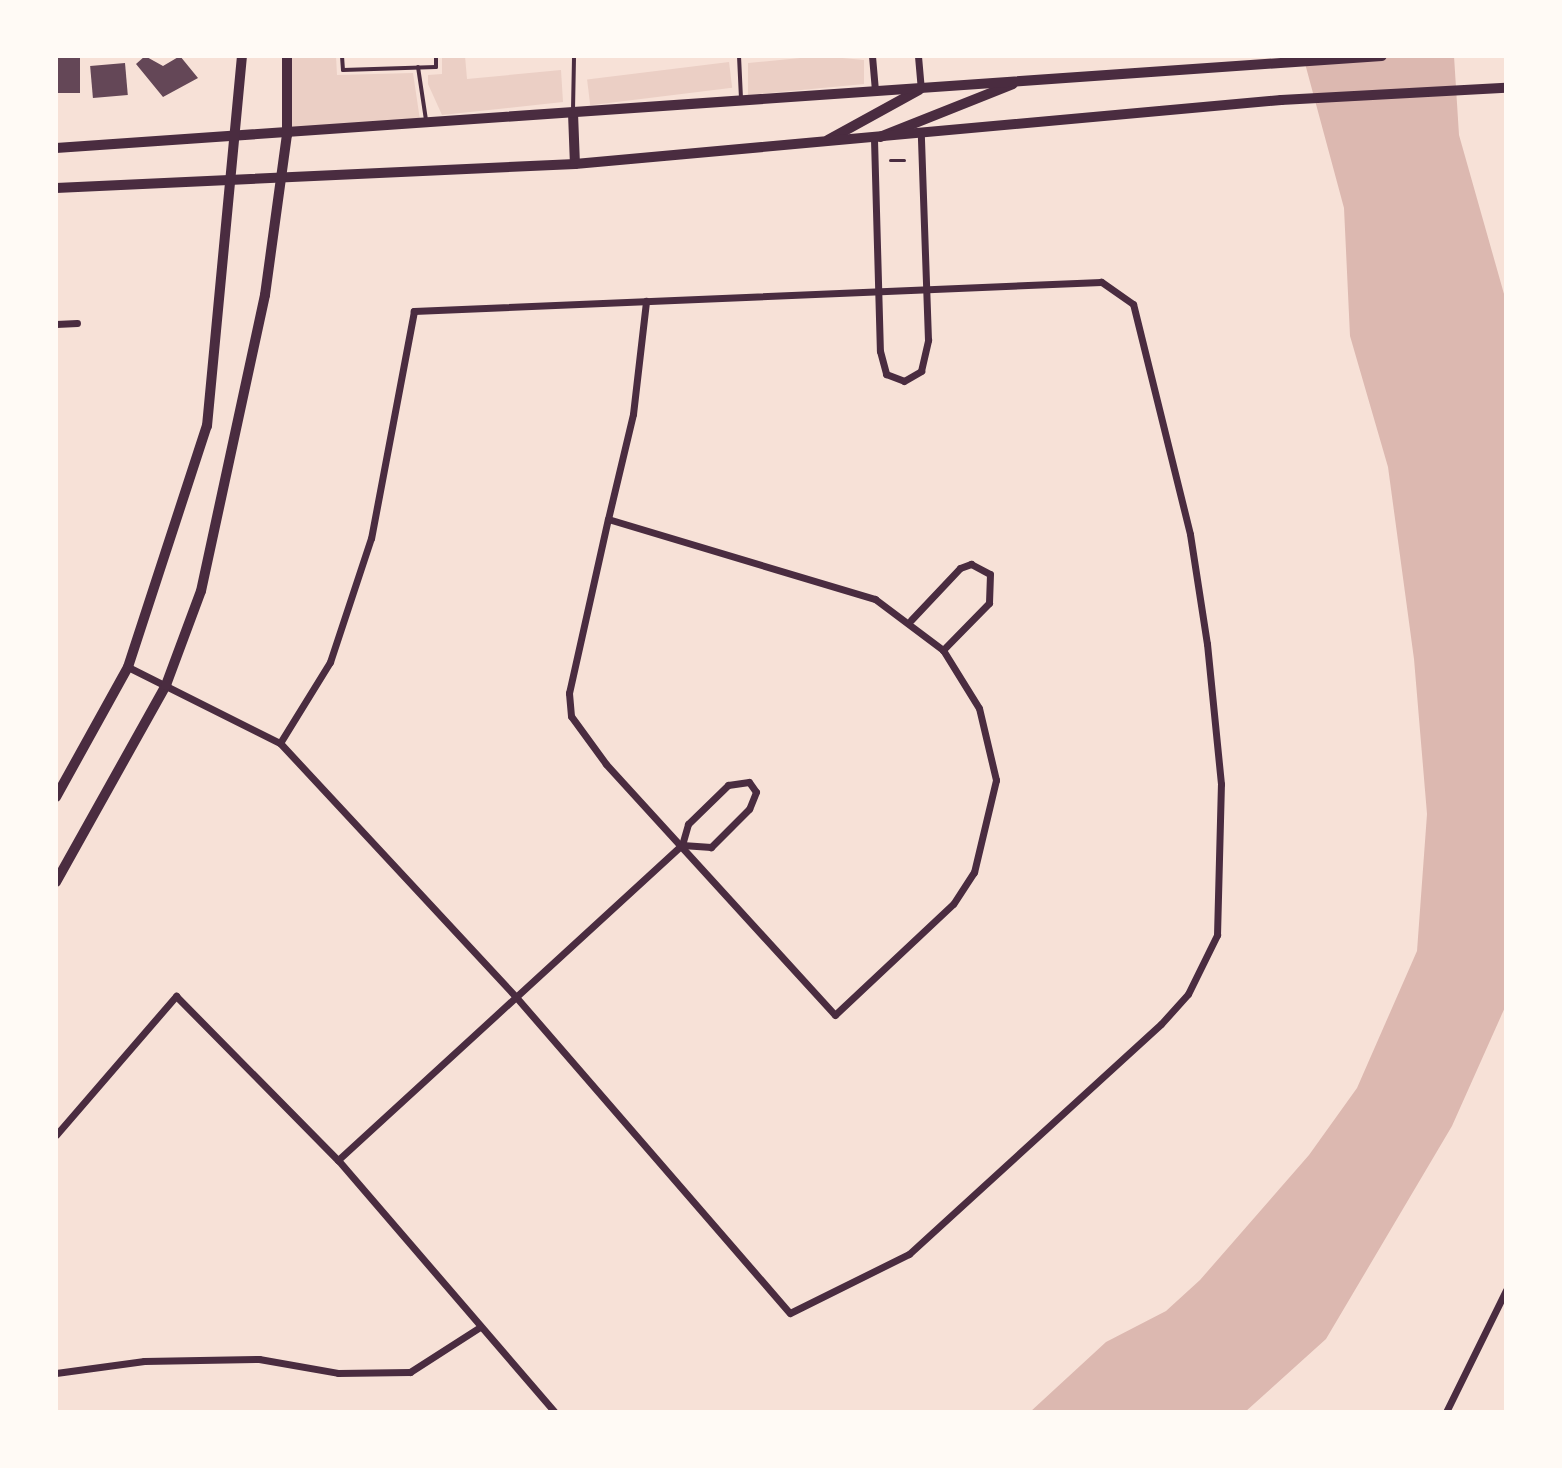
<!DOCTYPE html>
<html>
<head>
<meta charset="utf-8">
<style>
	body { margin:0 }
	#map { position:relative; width:1562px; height:1468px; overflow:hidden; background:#f7e1d7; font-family:Signika,sans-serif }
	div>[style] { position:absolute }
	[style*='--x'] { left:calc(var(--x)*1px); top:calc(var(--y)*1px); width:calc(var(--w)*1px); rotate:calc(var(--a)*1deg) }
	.green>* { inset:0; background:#ebcfc5; transform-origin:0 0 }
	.water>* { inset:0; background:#dcb8b0 }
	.building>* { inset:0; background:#644757; transform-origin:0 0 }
	.path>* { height:3px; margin:-1.5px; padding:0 1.5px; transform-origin:1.5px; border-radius:1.5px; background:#4a2c40 }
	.service>* { height:4px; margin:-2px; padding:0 2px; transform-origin:2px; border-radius:2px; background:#4a2c40 }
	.minor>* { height:7px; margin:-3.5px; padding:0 3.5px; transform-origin:3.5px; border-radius:3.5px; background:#4a2c40 }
	.secondary>* { height:10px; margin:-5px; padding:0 5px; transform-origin:5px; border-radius:5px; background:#4a2c40 }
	span { translate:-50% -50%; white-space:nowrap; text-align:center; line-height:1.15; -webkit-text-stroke:6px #fffaf5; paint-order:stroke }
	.frame { position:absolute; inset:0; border:58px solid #fffaf5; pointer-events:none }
</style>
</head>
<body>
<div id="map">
	<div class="green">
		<div style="clip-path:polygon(292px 56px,336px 56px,337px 75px,413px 73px,420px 120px,292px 130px)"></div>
		<div style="clip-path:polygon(442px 56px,465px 56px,467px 79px,561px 70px,563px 102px,442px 115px,428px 84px,428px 75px,442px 74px)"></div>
		<div style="clip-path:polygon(821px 56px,864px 60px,864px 84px,748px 95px,748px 63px)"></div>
		<div style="left:729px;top:62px;width:26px;height:143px;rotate:83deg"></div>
	</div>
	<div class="water">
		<div style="clip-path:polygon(1303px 56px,1454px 56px,1459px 135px,1506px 301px,1506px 1005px,1452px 1126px,1326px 1339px,1245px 1412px,1030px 1412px,1106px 1342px,1166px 1311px,1200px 1280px,1309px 1155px,1357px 1088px,1417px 951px,1427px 814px,1414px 659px,1388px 467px,1350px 336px,1344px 208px)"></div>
	</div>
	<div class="building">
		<div style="left:56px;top:56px;width:24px;height:37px"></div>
		<div style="clip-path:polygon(145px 56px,163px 66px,180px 56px,198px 78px,163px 97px,136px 64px)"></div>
		<div style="left:125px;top:63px;width:32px;height:35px;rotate:85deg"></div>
	</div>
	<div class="path">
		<div style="--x:890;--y:160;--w:14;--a:0"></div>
	</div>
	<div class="service">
		<div style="--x:342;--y:56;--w:14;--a:86"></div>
		<div style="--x:343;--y:70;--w:93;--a:-1.8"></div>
		<div style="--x:436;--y:67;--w:11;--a:-90"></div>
		<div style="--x:477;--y:56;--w:38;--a:0"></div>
		<div style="--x:739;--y:56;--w:42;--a:87.3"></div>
		<div style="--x:418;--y:67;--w:54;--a:81.4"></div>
		<div style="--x:573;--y:110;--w:54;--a:-88.9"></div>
	</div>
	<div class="minor">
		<div style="--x:872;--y:56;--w:36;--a:85"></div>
		<div style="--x:918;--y:56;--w:33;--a:85"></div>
		<div style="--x:874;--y:139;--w:212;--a:88.4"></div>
		<div style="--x:880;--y:351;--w:24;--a:75"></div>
		<div style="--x:886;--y:374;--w:19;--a:21"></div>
		<div style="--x:904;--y:381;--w:20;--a:-30"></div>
		<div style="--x:921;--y:371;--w:32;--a:-77"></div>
		<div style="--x:928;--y:340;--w:204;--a:-92"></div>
		<div style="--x:56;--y:324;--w:21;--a:-3"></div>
		<div style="--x:608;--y:519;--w:279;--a:16.7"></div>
		<div style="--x:875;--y:599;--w:85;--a:36.9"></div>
		<div style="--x:943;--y:650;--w:68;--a:58.2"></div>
		<div style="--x:979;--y:708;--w:74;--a:76.7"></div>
		<div style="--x:996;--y:780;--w:95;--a:103.4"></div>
		<div style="--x:974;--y:872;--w:38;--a:123"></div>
		<div style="--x:953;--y:904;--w:162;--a:136.8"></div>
		<div style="--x:835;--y:1015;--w:340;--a:-132.4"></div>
		<div style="--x:606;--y:764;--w:59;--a:-126.1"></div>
		<div style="--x:571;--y:716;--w:23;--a:-95"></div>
		<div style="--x:569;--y:693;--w:178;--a:-77.4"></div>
		<div style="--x:608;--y:519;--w:108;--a:-76.6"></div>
		<div style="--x:633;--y:414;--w:114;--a:-83.4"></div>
		<div style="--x:911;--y:620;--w:71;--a:-46.7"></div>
		<div style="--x:960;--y:568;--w:12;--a:-20"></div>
		<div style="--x:971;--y:564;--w:21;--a:28"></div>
		<div style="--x:990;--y:574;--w:29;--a:92"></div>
		<div style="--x:989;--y:603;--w:66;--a:134.4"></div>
		<div style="--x:128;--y:667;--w:170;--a:26.6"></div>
		<div style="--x:280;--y:743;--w:347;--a:47.1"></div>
		<div style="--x:516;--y:997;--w:418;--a:49.1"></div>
		<div style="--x:790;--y:1313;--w:133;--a:-26.4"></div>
		<div style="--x:909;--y:1254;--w:341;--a:-42.4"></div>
		<div style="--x:1161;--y:1024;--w:40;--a:-48"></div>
		<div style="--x:1188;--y:994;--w:66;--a:-63.8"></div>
		<div style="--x:1217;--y:935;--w:151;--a:-88.5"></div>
		<div style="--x:1221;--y:784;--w:141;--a:-95.7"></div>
		<div style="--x:1207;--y:644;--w:111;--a:-98.8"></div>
		<div style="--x:1190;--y:534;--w:237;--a:-103.9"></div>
		<div style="--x:1133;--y:304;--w:39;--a:-145"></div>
		<div style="--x:1101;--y:282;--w:688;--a:177.58"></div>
		<div style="--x:414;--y:311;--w:231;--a:100.7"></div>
		<div style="--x:371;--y:538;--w:131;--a:108.3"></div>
		<div style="--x:330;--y:662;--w:95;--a:121.7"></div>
		<div style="--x:56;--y:1135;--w:184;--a:-49.2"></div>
		<div style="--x:176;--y:996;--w:231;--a:45.4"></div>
		<div style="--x:338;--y:1160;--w:333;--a:49.3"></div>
		<div style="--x:338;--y:1160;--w:466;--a:-42.5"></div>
		<div style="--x:682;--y:845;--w:22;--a:-74"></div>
		<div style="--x:688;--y:824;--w:56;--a:-44.3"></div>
		<div style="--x:728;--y:785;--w:21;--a:-8"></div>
		<div style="--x:749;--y:782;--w:12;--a:55"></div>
		<div style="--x:756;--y:792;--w:18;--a:112"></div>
		<div style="--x:749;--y:809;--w:54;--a:135"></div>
		<div style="--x:711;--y:847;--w:29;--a:-176"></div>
		<div style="--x:56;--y:1373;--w:89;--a:-7.8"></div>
		<div style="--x:144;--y:1361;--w:115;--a:-1"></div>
		<div style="--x:259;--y:1359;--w:80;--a:10"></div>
		<div style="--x:338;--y:1373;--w:72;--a:-0.8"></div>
		<div style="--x:410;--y:1372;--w:83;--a:-32.7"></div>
		<div style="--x:1446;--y:1412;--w:136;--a:-63.8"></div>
	</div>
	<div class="secondary">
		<div style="--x:573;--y:113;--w:51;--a:87.8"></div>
		<div style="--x:880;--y:137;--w:143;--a:-21.7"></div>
		<div style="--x:828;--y:140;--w:104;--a:-28.8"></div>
		<div style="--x:56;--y:148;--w:1329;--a:-3.97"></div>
		<div style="--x:56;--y:188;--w:520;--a:-2.65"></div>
		<div style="--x:575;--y:164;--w:709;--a:-5.18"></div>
		<div style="--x:1281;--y:100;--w:225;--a:-3.1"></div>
		<div style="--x:56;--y:797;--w:149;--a:-61"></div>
		<div style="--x:128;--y:667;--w:254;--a:-71.9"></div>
		<div style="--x:207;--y:426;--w:372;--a:-84.6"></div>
		<div style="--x:56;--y:882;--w:226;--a:-60.8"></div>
		<div style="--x:166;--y:685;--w:100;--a:-69.6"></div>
		<div style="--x:201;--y:591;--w:303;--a:-77.8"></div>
		<div style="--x:265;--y:295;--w:162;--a:-82.2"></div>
		<div style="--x:287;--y:135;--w:79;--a:-90"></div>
	</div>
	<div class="frame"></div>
</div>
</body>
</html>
